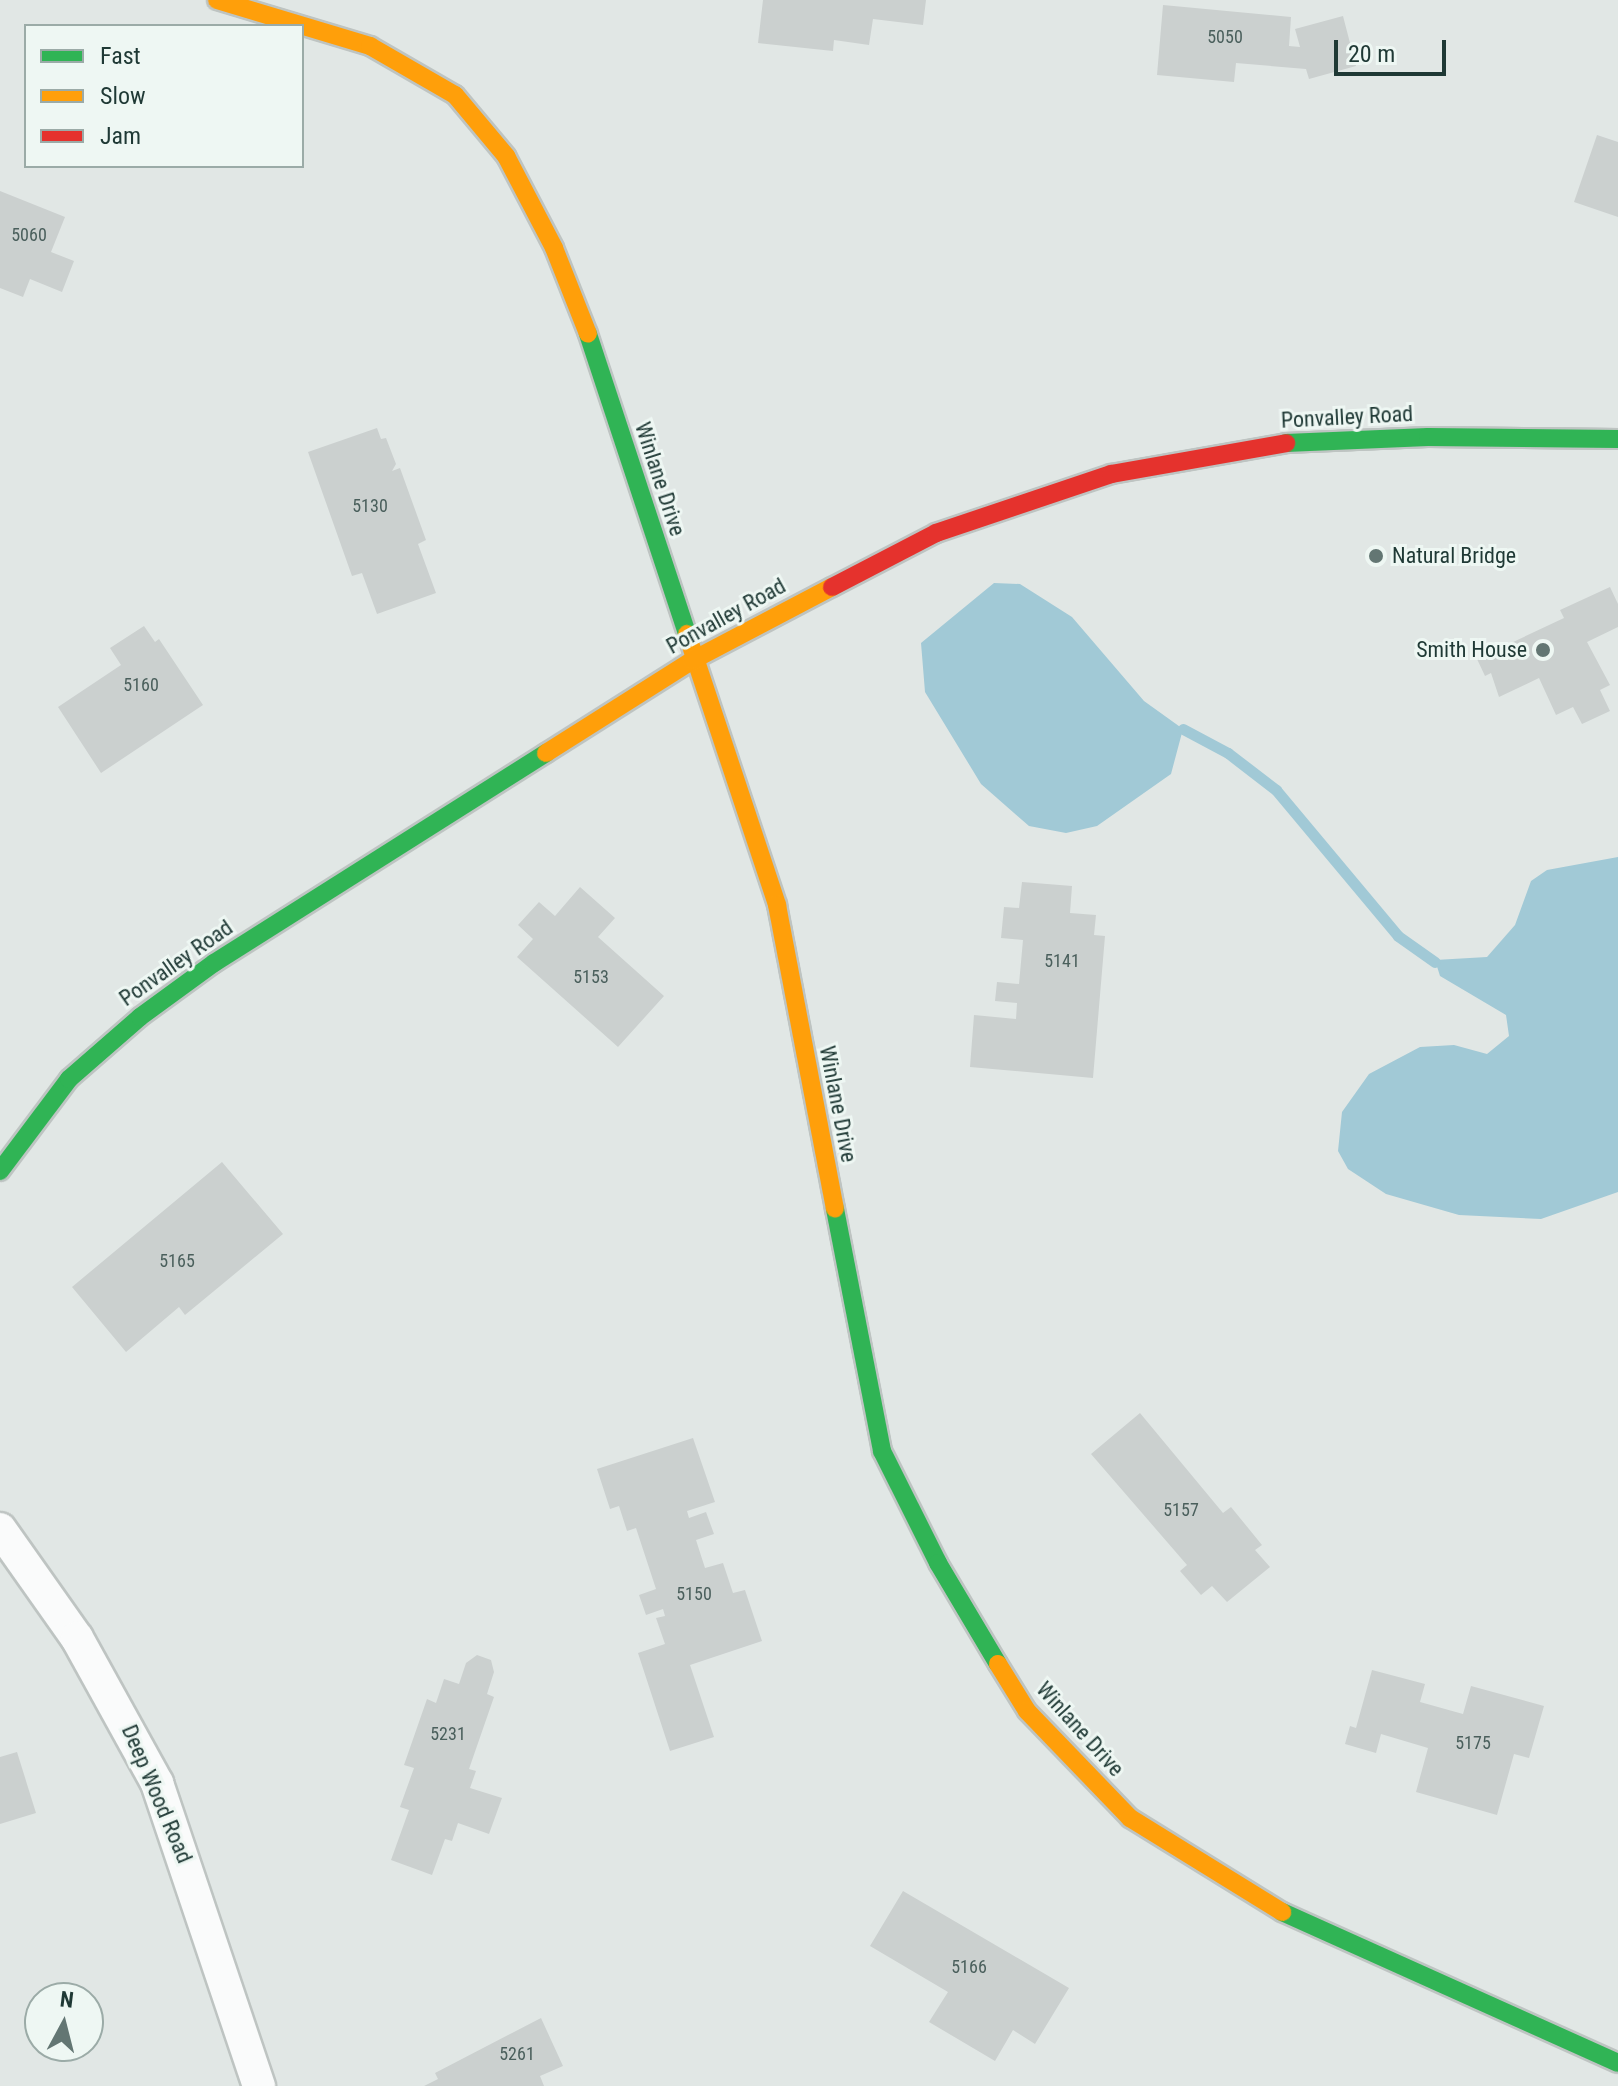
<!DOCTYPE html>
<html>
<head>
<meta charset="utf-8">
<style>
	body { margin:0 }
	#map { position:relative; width:1618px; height:2086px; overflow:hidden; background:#e1e7e5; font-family:"Roboto Condensed",sans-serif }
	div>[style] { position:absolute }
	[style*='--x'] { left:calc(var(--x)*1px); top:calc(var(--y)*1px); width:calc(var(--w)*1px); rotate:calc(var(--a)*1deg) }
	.water>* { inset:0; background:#a1c9d6 }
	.stream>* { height:11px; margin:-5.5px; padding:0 5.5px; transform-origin:5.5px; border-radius:5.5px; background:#a1c9d6 }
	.building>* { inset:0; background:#cbd0cf }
	.roads { filter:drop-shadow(2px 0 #bec4c2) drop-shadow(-2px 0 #bec4c2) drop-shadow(0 2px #bec4c2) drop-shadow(0 -2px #bec4c2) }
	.street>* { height:32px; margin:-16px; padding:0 16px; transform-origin:16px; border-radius:16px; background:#fafbfb }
	.fast>* { height:18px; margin:-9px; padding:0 9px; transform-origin:9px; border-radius:9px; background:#30b455 }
	.slow>* { height:18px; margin:-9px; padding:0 9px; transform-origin:9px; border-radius:9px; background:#ff9f0a }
	.jam>* { height:18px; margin:-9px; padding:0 9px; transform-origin:9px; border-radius:9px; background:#e5322d }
	.dots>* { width:22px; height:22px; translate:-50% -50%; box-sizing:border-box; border:4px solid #eef7f3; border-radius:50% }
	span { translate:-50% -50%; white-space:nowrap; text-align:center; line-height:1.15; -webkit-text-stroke:6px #eef7f3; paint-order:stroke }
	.number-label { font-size:18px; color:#4a5f5c }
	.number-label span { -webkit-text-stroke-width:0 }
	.street-label { font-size:22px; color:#1f3935 }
	.poi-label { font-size:22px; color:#1f3935 }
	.left { translate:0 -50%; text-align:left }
	.right { translate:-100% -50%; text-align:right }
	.legend { position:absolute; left:24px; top:24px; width:280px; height:144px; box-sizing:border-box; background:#eef7f3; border:2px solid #9baba7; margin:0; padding:10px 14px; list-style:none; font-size:24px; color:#1f3935 }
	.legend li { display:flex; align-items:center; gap:16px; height:40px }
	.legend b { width:40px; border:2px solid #9baba7 }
	.north { position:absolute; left:24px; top:1982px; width:80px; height:80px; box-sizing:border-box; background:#eef7f3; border:2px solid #9baba7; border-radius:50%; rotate:7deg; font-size:22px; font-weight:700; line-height:32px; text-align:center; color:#1f3935 }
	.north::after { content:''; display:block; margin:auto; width:28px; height:36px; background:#637673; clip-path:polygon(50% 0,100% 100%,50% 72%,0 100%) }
	.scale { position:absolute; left:1334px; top:40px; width:112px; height:36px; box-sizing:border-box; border:4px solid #1f3935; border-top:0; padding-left:10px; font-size:24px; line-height:28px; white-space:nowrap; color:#1f3935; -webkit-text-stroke:6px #eef7f3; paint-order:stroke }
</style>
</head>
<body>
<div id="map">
	<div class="water">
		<div style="clip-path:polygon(994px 583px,1020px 584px,1072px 617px,1144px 701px,1183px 729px,1171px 774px,1097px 826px,1066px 833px,1029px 826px,981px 784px,925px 692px,921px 643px)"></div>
		<div style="clip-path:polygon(1618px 857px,1618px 1192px,1541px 1219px,1459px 1215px,1386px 1194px,1348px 1169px,1338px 1151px,1342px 1112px,1369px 1074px,1420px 1047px,1454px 1045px,1487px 1054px,1509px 1036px,1506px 1015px,1440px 976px,1435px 960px,1487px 957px,1515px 925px,1531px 881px,1547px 870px)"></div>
	</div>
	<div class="stream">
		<div style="--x:1183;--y:729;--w:51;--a:28.1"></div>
		<div style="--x:1228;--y:753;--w:61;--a:37.6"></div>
		<div style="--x:1276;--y:790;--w:190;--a:50.1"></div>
		<div style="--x:1398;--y:936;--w:45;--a:35.1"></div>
	</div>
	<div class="building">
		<div style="clip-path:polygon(763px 0,926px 0,923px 25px,873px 19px,869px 45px,834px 40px,833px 51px,758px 43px)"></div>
		<div style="clip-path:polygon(1163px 5px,1291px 17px,1289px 46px,1300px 47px,1295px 29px,1343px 16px,1356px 66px,1309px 79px,1306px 69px,1236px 63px,1234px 82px,1157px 75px)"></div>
		<div style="clip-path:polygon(1597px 135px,1618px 142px,1618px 217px,1574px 202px)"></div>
		<div style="clip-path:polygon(0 191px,65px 217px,51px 252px,74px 261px,62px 292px,30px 279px,23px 297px,0 288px)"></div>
		<div style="clip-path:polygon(377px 428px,381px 439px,386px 438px,396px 464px,392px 471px,400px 468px,426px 540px,418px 544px,436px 593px,377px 614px,362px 573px,352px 576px,308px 452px)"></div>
		<div style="clip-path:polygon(1610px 587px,1618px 604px,1618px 627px,1587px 642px,1610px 685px,1600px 690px,1610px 711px,1582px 724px,1573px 707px,1556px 715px,1539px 678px,1499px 697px,1491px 673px,1485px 676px,1477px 659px,1564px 618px,1560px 610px)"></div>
		<div style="clip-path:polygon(144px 626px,155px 642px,159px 639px,203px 705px,101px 773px,58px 707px,121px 665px,110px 648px)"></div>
		<div style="clip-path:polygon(1022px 882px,1072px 886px,1070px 913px,1096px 915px,1094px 935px,1105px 936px,1093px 1078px,970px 1067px,974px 1015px,1016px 1019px,1017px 1003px,995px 1001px,997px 982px,1019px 984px,1023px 940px,1001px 938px,1004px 907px,1019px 908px)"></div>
		<div style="clip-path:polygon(580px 887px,615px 918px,598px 937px,664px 996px,618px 1047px,517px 957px,533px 939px,518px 925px,539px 902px,555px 916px)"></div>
		<div style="clip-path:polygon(222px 1162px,283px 1234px,185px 1315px,179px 1307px,126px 1352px,72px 1287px)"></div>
		<div style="clip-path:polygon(1140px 1413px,1223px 1513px,1231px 1507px,1262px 1545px,1255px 1550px,1270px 1567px,1227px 1602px,1212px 1586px,1201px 1595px,1180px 1571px,1187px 1565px,1091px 1454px)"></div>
		<div style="clip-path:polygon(693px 1438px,715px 1502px,687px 1511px,689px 1518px,706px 1512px,714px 1534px,696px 1540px,705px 1568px,723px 1563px,733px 1593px,745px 1590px,762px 1641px,690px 1665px,714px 1737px,670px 1751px,638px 1653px,665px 1644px,656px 1618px,665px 1616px,663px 1609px,646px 1615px,639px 1595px,656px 1589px,636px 1528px,627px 1531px,619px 1506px,610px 1509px,597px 1469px)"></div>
		<div style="clip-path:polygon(477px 1655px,491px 1660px,494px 1672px,487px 1694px,494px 1697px,469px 1769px,476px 1771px,470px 1788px,502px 1798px,489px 1834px,458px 1823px,452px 1841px,445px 1839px,432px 1875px,391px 1860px,409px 1810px,400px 1807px,414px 1768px,404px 1765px,427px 1699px,436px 1703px,444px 1679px,459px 1684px,466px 1663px)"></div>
		<div style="clip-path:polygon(1372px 1670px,1425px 1684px,1420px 1702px,1463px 1714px,1471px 1686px,1544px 1706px,1529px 1758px,1514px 1754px,1497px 1815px,1416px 1792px,1428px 1748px,1381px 1734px,1376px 1753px,1345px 1744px,1350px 1726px,1356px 1728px)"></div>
		<div style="clip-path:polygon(17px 1752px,36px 1813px,0 1824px,0 1757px)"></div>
		<div style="clip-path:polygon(903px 1891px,1069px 1988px,1035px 2044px,1013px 2030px,995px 2061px,929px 2022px,948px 1992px,870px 1946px)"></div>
		<div style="clip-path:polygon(541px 2018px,563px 2066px,540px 2076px,544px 2086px,424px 2086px,438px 2079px,435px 2073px)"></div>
	</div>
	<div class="roads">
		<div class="street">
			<div style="--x:0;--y:1529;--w:133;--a:54.8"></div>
			<div style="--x:77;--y:1638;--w:166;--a:61.1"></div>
			<div style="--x:157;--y:1783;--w:320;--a:71.4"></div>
		</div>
		<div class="fast">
			<div style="--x:588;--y:334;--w:316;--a:71.7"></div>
			<div style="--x:1286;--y:443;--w:142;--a:-2.4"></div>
			<div style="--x:1428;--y:437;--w:190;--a:0.6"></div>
			<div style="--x:0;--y:1171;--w:115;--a:-53.1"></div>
			<div style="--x:69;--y:1079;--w:94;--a:-41.1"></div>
			<div style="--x:140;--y:1017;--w:92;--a:-36.1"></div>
			<div style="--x:214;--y:963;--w:393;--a:-32.3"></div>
			<div style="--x:835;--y:1209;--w:247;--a:79"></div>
			<div style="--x:882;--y:1451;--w:125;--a:63.4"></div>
			<div style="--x:938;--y:1563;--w:117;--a:59.3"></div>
			<div style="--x:1282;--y:1912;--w:368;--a:24.2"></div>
		</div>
		<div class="slow">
			<div style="--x:217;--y:0;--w:160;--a:16.7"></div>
			<div style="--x:370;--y:46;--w:98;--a:30"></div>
			<div style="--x:455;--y:95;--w:80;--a:50.1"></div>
			<div style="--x:506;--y:156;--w:104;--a:62.4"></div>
			<div style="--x:554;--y:248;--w:92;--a:68.4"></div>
			<div style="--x:687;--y:634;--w:286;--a:71.6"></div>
			<div style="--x:777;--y:905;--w:309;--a:79.2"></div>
			<div style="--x:546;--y:753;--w:174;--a:-32.3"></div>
			<div style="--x:693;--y:660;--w:157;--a:-27.7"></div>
			<div style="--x:998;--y:1664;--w:55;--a:58.3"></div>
			<div style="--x:1027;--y:1711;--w:149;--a:46.1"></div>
			<div style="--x:1130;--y:1818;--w:179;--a:31.7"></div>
		</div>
		<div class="jam">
			<div style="--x:832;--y:587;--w:117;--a:-27.4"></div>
			<div style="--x:936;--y:533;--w:185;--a:-18.6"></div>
			<div style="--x:1111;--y:474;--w:178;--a:-10"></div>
		</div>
	</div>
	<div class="dots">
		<div style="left:1376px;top:556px;background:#637673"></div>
		<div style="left:1543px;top:650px;background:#637673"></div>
	</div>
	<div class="number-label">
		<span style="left:1225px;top:37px">5050</span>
		<span style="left:29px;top:235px">5060</span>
		<span style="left:370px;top:506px">5130</span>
		<span style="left:141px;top:685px">5160</span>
		<span style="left:1062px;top:961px">5141</span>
		<span style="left:591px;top:977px">5153</span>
		<span style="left:177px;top:1261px">5165</span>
		<span style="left:1181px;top:1510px">5157</span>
		<span style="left:694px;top:1594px">5150</span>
		<span style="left:448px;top:1734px">5231</span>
		<span style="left:1473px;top:1743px">5175</span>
		<span style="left:969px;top:1967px">5166</span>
		<span style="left:517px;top:2054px">5261</span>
	</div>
	<div class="street-label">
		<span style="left:1347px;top:417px;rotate:-3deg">Ponvalley Road</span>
		<span style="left:660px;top:479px;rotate:72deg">Winlane Drive</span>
		<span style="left:726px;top:616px;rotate:-29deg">Ponvalley Road</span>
		<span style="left:176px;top:963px;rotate:-35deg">Ponvalley Road</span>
		<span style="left:838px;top:1104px;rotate:79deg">Winlane Drive</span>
		<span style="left:1080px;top:1729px;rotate:48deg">Winlane Drive</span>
		<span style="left:157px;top:1794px;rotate:67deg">Deep Wood Road</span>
	</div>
	<div class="poi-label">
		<span class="left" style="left:1392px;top:556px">Natural Bridge</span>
		<span class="right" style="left:1527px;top:650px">Smith House</span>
	</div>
	<ul class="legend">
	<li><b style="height:10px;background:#30b455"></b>Fast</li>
	<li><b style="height:10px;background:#ff9f0a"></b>Slow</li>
	<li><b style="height:10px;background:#e5322d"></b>Jam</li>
	</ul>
	<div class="north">N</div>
	<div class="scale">20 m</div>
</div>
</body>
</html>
